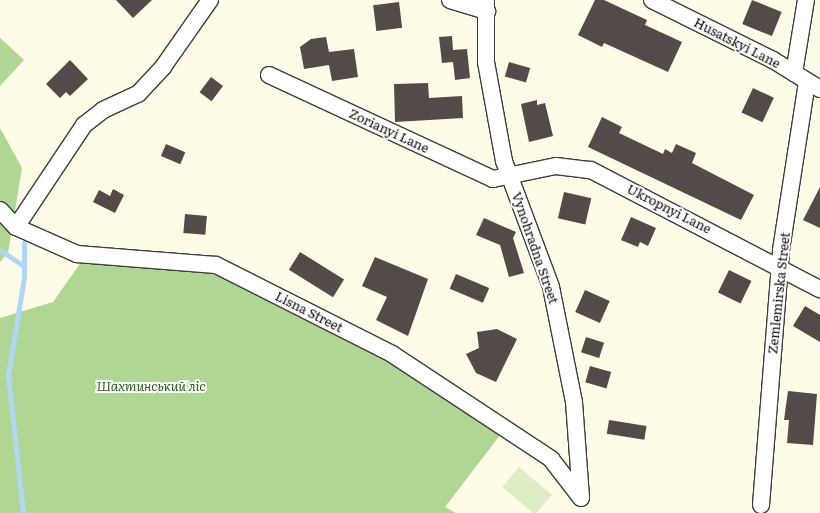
<!DOCTYPE html>
<html>
<head>
<meta charset="utf-8">
<style>
	body { margin:0 }
	#map { position:relative; width:820px; height:513px; overflow:hidden; background:#fefbe7; font-family:Literata,serif }
	div>[style] { position:absolute }
	[style*='--x'] { left:calc(var(--x)*1px); top:calc(var(--y)*1px); width:calc(var(--w)*1px); rotate:calc(var(--a)*1deg) }
	.forest>* { inset:0; background:#afd793 }
	.pitch>* { inset:0; background:#deeec4; transform-origin:0 0 }
	.stream>* { height:5px; margin:-2.5px; padding:0 2.5px; transform-origin:2.5px; border-radius:2.5px; background:#aed7f4 }
	.building>* { inset:0; background:#524b47; transform-origin:0 0 }
	.roads { filter:drop-shadow(1px 0 #3d3d3d) drop-shadow(-1px 0 #3d3d3d) drop-shadow(0 1px #3d3d3d) drop-shadow(0 -1px #3d3d3d) }
	.minor>* { height:16px; margin:-8px; padding:0 8px; transform-origin:8px; border-radius:8px; background:#fff }
	span { translate:-50% -50%; white-space:nowrap; text-align:center; line-height:1.15; -webkit-text-stroke:4px #fff; paint-order:stroke }
	.street-label { font-size:13px; color:#0a0a0a }
	.park-label { font-size:13px; color:#285e1d; font-style:italic }
</style>
</head>
<body>
<div id="map">
	<div class="forest">
		<div style="clip-path:polygon(0 38px,24px 60px,0 86px)"></div>
		<div style="clip-path:polygon(0 128px,22px 168px,8px 253px,0 262px)"></div>
		<div style="clip-path:polygon(84px 258px,183px 260px,266px 287px,504px 430px,445px 507px,456px 513px,0 513px,0 318px,53px 302px)"></div>
	</div>
	<div class="pitch">
		<div style="left:519px;top:467px;width:43px;height:26px;rotate:40deg"></div>
	</div>
	<div class="stream">
		<div style="--x:0;--y:250;--w:29;--a:34"></div>
		<div style="--x:23;--y:513;--w:138;--a:-96.2"></div>
		<div style="--x:8;--y:376;--w:100;--a:-80.8"></div>
		<div style="--x:24;--y:277;--w:34;--a:-90"></div>
	</div>
	<div class="building">
		<div style="clip-path:polygon(116px 0,152px 0,133px 18px)"></div>
		<div style="clip-path:polygon(595px 0,604px 0,647px 20px,645px 25px,682px 42px,668px 72px,604px 43px,602px 47px,578px 35px)"></div>
		<div style="left:752px;top:0;width:32px;height:26px;rotate:22deg"></div>
		<div style="left:399px;top:2px;width:26px;height:26px;rotate:83deg"></div>
		<div style="clip-path:polygon(452px 36px,453px 50px,467px 49px,470px 78px,455px 80px,453px 62px,442px 63px,439px 37px)"></div>
		<div style="clip-path:polygon(326px 37px,329px 52px,354px 49px,358px 77px,332px 81px,329px 65px,304px 69px,300px 47px,311px 39px)"></div>
		<div style="clip-path:polygon(70px 60px,88px 79px,70px 96px,66px 92px,60px 98px,46px 84px)"></div>
		<div style="left:509px;top:62px;width:22px;height:15px;rotate:16deg"></div>
		<div style="left:211px;top:77px;width:15px;height:19px;rotate:37deg"></div>
		<div style="clip-path:polygon(428px 83px,429px 98px,462px 96px,463px 118px,395px 122px,394px 84px)"></div>
		<div style="left:753px;top:88px;width:23px;height:27px;rotate:25deg"></div>
		<div style="clip-path:polygon(537px 100px,537px 105px,545px 103px,553px 136px,529px 142px,521px 104px)"></div>
		<div style="clip-path:polygon(602px 117px,622px 127px,619px 133px,663px 154px,665px 149px,672px 153px,676px 144px,696px 153px,692px 163px,754px 195px,741px 220px,588px 147px)"></div>
		<div style="left:166px;top:144px;width:21px;height:13px;rotate:23deg"></div>
		<div style="clip-path:polygon(820px 187px,820px 228px,803px 220px)"></div>
		<div style="clip-path:polygon(113px 189px,124px 195px,115px 213px,93px 202px,99px 190px,110px 196px)"></div>
		<div style="left:564px;top:192px;width:28px;height:27px;rotate:13deg"></div>
		<div style="left:185px;top:214px;width:22px;height:19px;rotate:5deg"></div>
		<div style="clip-path:polygon(631px 217px,656px 228px,648px 246px,640px 242px,638px 247px,621px 240px)"></div>
		<div style="clip-path:polygon(484px 218px,516px 232px,513px 238px,524px 273px,509px 277px,500px 245px,476px 235px)"></div>
		<div style="left:300px;top:252px;width:52px;height:21px;rotate:32deg"></div>
		<div style="clip-path:polygon(375px 257px,428px 279px,408px 336px,376px 320px,387px 297px,362px 286px)"></div>
		<div style="left:729px;top:270px;width:25px;height:25px;rotate:26deg"></div>
		<div style="left:456px;top:274px;width:36px;height:16px;rotate:23deg"></div>
		<div style="left:585px;top:290px;width:27px;height:24px;rotate:24deg"></div>
		<div style="clip-path:polygon(805px 306px,820px 315px,820px 342px,793px 326px)"></div>
		<div style="clip-path:polygon(497px 329px,517px 339px,496px 382px,476px 373px,466px 354px,479px 348px,477px 332px)"></div>
		<div style="left:586px;top:337px;width:19px;height:16px;rotate:18deg"></div>
		<div style="left:590px;top:366px;width:22px;height:17px;rotate:16deg"></div>
		<div style="clip-path:polygon(788px 391px,817px 394px,813px 445px,787px 443px,789px 420px,784px 420px)"></div>
		<div style="left:609px;top:420px;width:38px;height:14px;rotate:9deg"></div>
	</div>
	<div class="roads">
		<div class="minor">
			<div style="--x:450;--y:0;--w:39;--a:17"></div>
			<div style="--x:486;--y:0;--w:62;--a:90"></div>
			<div style="--x:486;--y:62;--w:101;--a:79.7"></div>
			<div style="--x:504;--y:161;--w:134;--a:69.5"></div>
			<div style="--x:551;--y:287;--w:117;--a:78.7"></div>
			<div style="--x:574;--y:402;--w:96;--a:85.8"></div>
			<div style="--x:652;--y:0;--w:135;--a:26.4"></div>
			<div style="--x:773;--y:60;--w:55;--a:31.7"></div>
			<div style="--x:794;--y:73;--w:74;--a:-80.7"></div>
			<div style="--x:269;--y:75;--w:247;--a:24.9"></div>
			<div style="--x:493;--y:179;--w:64;--a:-11.7"></div>
			<div style="--x:556;--y:166;--w:35;--a:7"></div>
			<div style="--x:591;--y:170;--w:258;--a:27.5"></div>
			<div style="--x:0;--y:210;--w:23;--a:47"></div>
			<div style="--x:16;--y:227;--w:67;--a:23.9"></div>
			<div style="--x:77;--y:254;--w:139;--a:4.5"></div>
			<div style="--x:216;--y:265;--w:197;--a:26.8"></div>
			<div style="--x:392;--y:354;--w:191;--a:33.4"></div>
			<div style="--x:551;--y:459;--w:49;--a:52.4"></div>
			<div style="--x:16;--y:227;--w:123;--a:-56.3"></div>
			<div style="--x:84;--y:125;--w:24;--a:-38"></div>
			<div style="--x:103;--y:110;--w:38;--a:-25"></div>
			<div style="--x:138;--y:94;--w:37;--a:-47"></div>
			<div style="--x:163;--y:67;--w:82;--a:-55"></div>
			<div style="--x:761;--y:505;--w:256;--a:-85.5"></div>
			<div style="--x:781;--y:250;--w:170;--a:-81.2"></div>
		</div>
	</div>
	<div class="street-label">
		<span style="left:737px;top:43px;rotate:27deg">Husatskyi Lane</span>
		<span style="left:389px;top:131px;rotate:25deg">Zorianyi Lane</span>
		<span style="left:669px;top:209px;rotate:27deg">Ukropnyi Lane</span>
		<span style="left:535px;top:248px;rotate:71deg">Vynohradna Street</span>
		<span style="left:779px;top:293px;rotate:-84deg">Zemlemirska Street</span>
		<span style="left:309px;top:312px;rotate:27deg">Lisna Street</span>
	</div>
	<div class="park-label">
		<span style="left:151px;top:386px">Шахтинський ліс</span>
	</div>
</div>
</body>
</html>
